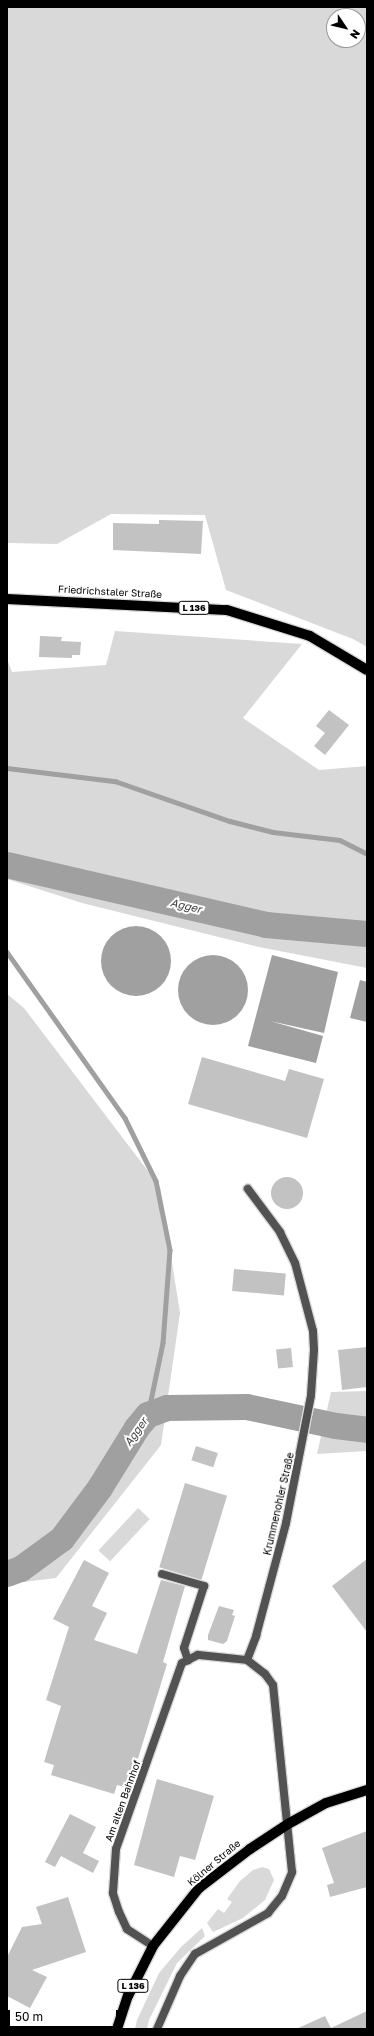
<!DOCTYPE html>
<html>
<head>
<meta charset="utf-8">
<style>
	body { margin:0 }
	#map { position:relative; width:374px; height:2036px; overflow:hidden; background:#fff; font-family:"Golos Text",sans-serif }
	div>[style] { position:absolute }
	[style*='--x'] { left:calc(var(--x)*1px); top:calc(var(--y)*1px); width:calc(var(--w)*1px); rotate:calc(var(--a)*1deg) }
	.green>* { inset:0; background:#d9d9d9; transform-origin:0 0 }
	.water>* { inset:0; background:#a0a0a0 }
	.round { border-radius:50% }
	.stream>* { height:4.5px; margin:-2.25px; padding:0 2.25px; transform-origin:2.25px; border-radius:2.25px; background:#a0a0a0 }
	.river>* { height:26px; margin:-13px; padding:0 13px; transform-origin:13px; border-radius:13px; background:#a0a0a0 }
	.building>* { inset:0; background:#c2c2c2; transform-origin:0 0 }
	.roads { filter:drop-shadow(1px 0 #dbdbdb) drop-shadow(-1px 0 #dbdbdb) drop-shadow(0 1px #dbdbdb) drop-shadow(0 -1px #dbdbdb) }
	.street>* { height:8px; margin:-4px; padding:0 4px; transform-origin:4px; border-radius:4px; background:#525252 }
	.primary>* { height:10px; margin:-5px; padding:0 5px; transform-origin:5px; border-radius:5px; background:#000 }
	span { translate:-50% -50%; white-space:nowrap; text-align:center; line-height:1.15; -webkit-text-stroke:4px #fff; paint-order:stroke }
	.shield-label span { padding:1px 3px; background:#fff; border:1px solid; border-radius:3px; -webkit-text-stroke-width:0 }
	.shield-label { font-size:9px; color:#000; font-weight:700 }
	.street-label { font-size:10px; color:#000 }
	.water-label { font-size:11px; color:#414141; font-style:italic }
	.frame { position:absolute; inset:0; border:8px solid #000; pointer-events:none }
	.north { position:absolute; left:326px; top:8px; width:40px; height:40px; box-sizing:border-box; background:#fff; border:1px solid #999; border-radius:50%; rotate:125deg; font-size:11px; font-weight:700; line-height:16px; text-align:center; color:#000 }
	.north::after { content:''; display:block; margin:auto; width:14px; height:18px; background:#000; clip-path:polygon(50% 0,100% 100%,50% 72%,0 100%) }
	.scale { position:absolute; left:8px; top:2010px; width:110px; height:18px; box-sizing:border-box; border:2px solid #000; border-top:0; padding-left:5px; font-size:12px; line-height:14px; white-space:nowrap; color:#000; -webkit-text-stroke:3px #fff; paint-order:stroke }
</style>
</head>
<body>
<div id="map">
	<div class="green">
		<div style="clip-path:polygon(evenodd,7px 7px,367px 7px,367px 647px,353px 639px,226px 590px,205px 515px,111px 514px,57px 544px,7px 543px,7px 7px,334px 16px,358px 16px,358px 40px,334px 40px,334px 16px)"></div>
		<div style="clip-path:polygon(115px 631px,302px 644px,243px 718px,319px 770px,367px 766px,367px 968px,259px 947px,82px 903px,7px 879px,7px 659px,12px 672px,106px 665px)"></div>
		<div style="clip-path:polygon(7px 994px,24px 1008px,160px 1187px,180px 1313px,161px 1445px,56px 1578px,7px 1584px)"></div>
		<div style="clip-path:polygon(367px 1391px,367px 1451px,317px 1454px,331px 1392px)"></div>
		<div style="left:138px;top:1508px;width:16px;height:58px;rotate:43deg"></div>
		<div style="clip-path:polygon(262px 1867px,269px 1869px,274px 1880px,265px 1900px,243px 1918px,213px 1932px,207px 1923px,218px 1909px,224px 1913px,232px 1902px,227px 1899px,240px 1881px,253px 1870px)"></div>
		<div style="clip-path:polygon(202px 1928px,205px 1936px,177px 1963px,149px 2020px,147px 2029px,135px 2029px,137px 2020px,159px 1973px,181px 1947px)"></div>
	</div>
	<div class="water">
		<div class="round" style="left:101px;top:926px;width:70px;height:70px"></div>
		<div class="round" style="left:178px;top:955px;width:70px;height:70px"></div>
		<div style="clip-path:polygon(272px 955px,338px 972px,324px 1033px,270px 1021px,323px 1036px,316px 1063px,248px 1046px)"></div>
		<div style="clip-path:polygon(360px 980px,367px 982px,367px 1022px,350px 1018px)"></div>
	</div>
	<div class="stream">
		<div style="--x:7;--y:768;--w:109;--a:6.9"></div>
		<div style="--x:115;--y:781;--w:122;--a:19.2"></div>
		<div style="--x:230;--y:821;--w:44;--a:14.3"></div>
		<div style="--x:273;--y:832;--w:67;--a:6.8"></div>
		<div style="--x:340;--y:840;--w:30;--a:27"></div>
		<div style="--x:7;--y:952;--w:204;--a:54.6"></div>
		<div style="--x:125;--y:1118;--w:70;--a:63.8"></div>
		<div style="--x:156;--y:1181;--w:70;--a:78.5"></div>
		<div style="--x:170;--y:1250;--w:93;--a:94.3"></div>
		<div style="--x:163;--y:1343;--w:74;--a:101.8"></div>
	</div>
	<div class="river">
		<div style="--x:7;--y:865;--w:266;--a:13"></div>
		<div style="--x:266;--y:925;--w:101;--a:5.1"></div>
		<div style="--x:7;--y:1574;--w:15;--a:-20"></div>
		<div style="--x:21;--y:1569;--w:51;--a:-36.2"></div>
		<div style="--x:62;--y:1539;--w:64;--a:-53.3"></div>
		<div style="--x:100;--y:1488;--w:70;--a:-58.3"></div>
		<div style="--x:137;--y:1428;--w:17;--a:-50"></div>
		<div style="--x:148;--y:1415;--w:20;--a:-20"></div>
		<div style="--x:167;--y:1408;--w:80;--a:-0.7"></div>
		<div style="--x:247;--y:1407;--w:91;--a:12.1"></div>
		<div style="--x:336;--y:1426;--w:31;--a:7"></div>
	</div>
	<div class="building">
		<div style="clip-path:polygon(159px 520px,203px 521px,201px 554px,113px 550px,113px 523px,159px 524px)"></div>
		<div style="clip-path:polygon(40px 636px,62px 637px,61px 641px,81px 642px,80px 655px,72px 655px,72px 658px,39px 657px)"></div>
		<div style="clip-path:polygon(329px 710px,349px 725px,325px 755px,314px 746px,325px 733px,316px 726px)"></div>
		<div style="clip-path:polygon(202px 1057px,285px 1081px,289px 1069px,324px 1079px,307px 1138px,188px 1104px)"></div>
		<div class="round" style="left:271px;top:1177px;width:32px;height:32px"></div>
		<div style="left:234px;top:1269px;width:52px;height:22px;rotate:5deg"></div>
		<div style="clip-path:polygon(367px 1347px,367px 1387px,342px 1390px,338px 1350px)"></div>
		<div style="left:291px;top:1348px;width:19px;height:15px;rotate:84deg"></div>
		<div style="left:196px;top:1446px;width:23px;height:15px;rotate:18deg"></div>
		<div style="left:185px;top:1483px;width:44px;height:88px;rotate:17deg"></div>
		<div style="clip-path:polygon(367px 1559px,367px 1632px,332px 1586px)"></div>
		<div style="clip-path:polygon(84px 1560px,109px 1573px,92px 1606px,107px 1613px,94px 1640px,137px 1654px,161px 1580px,185px 1586px,163px 1662px,167px 1664px,129px 1788px,117px 1785px,114px 1794px,51px 1775px,54px 1765px,44px 1762px,61px 1706px,46px 1700px,69px 1627px,53px 1619px)"></div>
		<div style="clip-path:polygon(219px 1606px,234px 1610px,232px 1615px,235px 1616px,227px 1641px,223px 1644px,208px 1640px,208px 1635px)"></div>
		<div style="clip-path:polygon(157px 1779px,214px 1796px,195px 1860px,180px 1856px,174px 1877px,134px 1865px)"></div>
		<div style="clip-path:polygon(70px 1814px,96px 1827px,83px 1853px,99px 1861px,93px 1873px,61px 1856px,55px 1867px,45px 1862px)"></div>
		<div style="clip-path:polygon(367px 1831px,367px 1887px,330px 1897px,327px 1885px,334px 1883px,322px 1848px)"></div>
		<div style="clip-path:polygon(68px 1897px,86px 1952px,32px 1970px,47px 1977px,30px 2008px,7px 1996px,7px 1957px,22px 1927px,42px 1924px,36px 1907px)"></div>
		<div style="clip-path:polygon(367px 2011px,367px 2029px,296px 2029px,325px 2016px,331px 2028px)"></div>
	</div>
	<div class="roads">
		<div class="street">
			<div style="--x:162;--y:1574;--w:44;--a:15.9"></div>
			<div style="--x:204;--y:1586;--w:65;--a:107.9"></div>
			<div style="--x:184;--y:1648;--w:13;--a:72"></div>
			<div style="--x:247;--y:1660;--w:26;--a:-69"></div>
			<div style="--x:256;--y:1636;--w:117;--a:-75.1"></div>
			<div style="--x:286;--y:1523;--w:130;--a:-78.9"></div>
			<div style="--x:311;--y:1395;--w:45;--a:-86.2"></div>
			<div style="--x:314;--y:1350;--w:19;--a:-93"></div>
			<div style="--x:313;--y:1331;--w:70;--a:-104.8"></div>
			<div style="--x:295;--y:1263;--w:34;--a:-116"></div>
			<div style="--x:280;--y:1232;--w:54;--a:-126.7"></div>
			<div style="--x:153;--y:1946;--w:31;--a:-147"></div>
			<div style="--x:127;--y:1929;--w:19;--a:-115"></div>
			<div style="--x:119;--y:1912;--w:20;--a:-108"></div>
			<div style="--x:113;--y:1893;--w:44;--a:-86.1"></div>
			<div style="--x:116;--y:1849;--w:197;--a:-70.5"></div>
			<div style="--x:182;--y:1663;--w:18;--a:-27"></div>
			<div style="--x:198;--y:1655;--w:49;--a:5.8"></div>
			<div style="--x:157;--y:2029;--w:58;--a:-66.5"></div>
			<div style="--x:180;--y:1976;--w:27;--a:-56"></div>
			<div style="--x:195;--y:1954;--w:84;--a:-29.3"></div>
			<div style="--x:268;--y:1913;--w:22;--a:-51"></div>
			<div style="--x:282;--y:1896;--w:26;--a:-67"></div>
			<div style="--x:292;--y:1872;--w:188;--a:-95.8"></div>
			<div style="--x:273;--y:1685;--w:14;--a:-126"></div>
			<div style="--x:265;--y:1674;--w:23;--a:-142"></div>
		</div>
		<div class="primary">
			<div style="--x:7;--y:599;--w:220;--a:2.9"></div>
			<div style="--x:227;--y:610;--w:87;--a:17.4"></div>
			<div style="--x:310;--y:636;--w:66;--a:30.8"></div>
			<div style="--x:117;--y:2029;--w:35;--a:-72"></div>
			<div style="--x:128;--y:1996;--w:56;--a:-63.4"></div>
			<div style="--x:153;--y:1946;--w:74;--a:-51.6"></div>
			<div style="--x:199;--y:1888;--w:64;--a:-37.4"></div>
			<div style="--x:250;--y:1849;--w:45;--a:-33.3"></div>
			<div style="--x:288;--y:1824;--w:43;--a:-28.9"></div>
			<div style="--x:326;--y:1803;--w:43;--a:-17.6"></div>
		</div>
	</div>
	<div class="shield-label">
		<span style="left:194px;top:608px">L 136</span>
		<span style="left:133px;top:1986px">L 136</span>
	</div>
	<div class="street-label">
		<span style="left:110px;top:592px;rotate:3deg">Friedrichstaler Straße</span>
		<span style="left:279px;top:1504px;rotate:-77deg">Krummenohler Straße</span>
		<span style="left:123px;top:1801px;rotate:-70deg">Am alten Bahnhof</span>
		<span style="left:214px;top:1863px;rotate:-40deg">Kölner Straße</span>
	</div>
	<div class="water-label">
		<span style="left:186px;top:906px;rotate:13deg">Agger</span>
		<span style="left:136px;top:1432px;rotate:-55deg">Agger</span>
	</div>
	<div class="frame"></div>
	<div class="north">N</div>
	<div class="scale">50 m</div>
</div>
</body>
</html>
